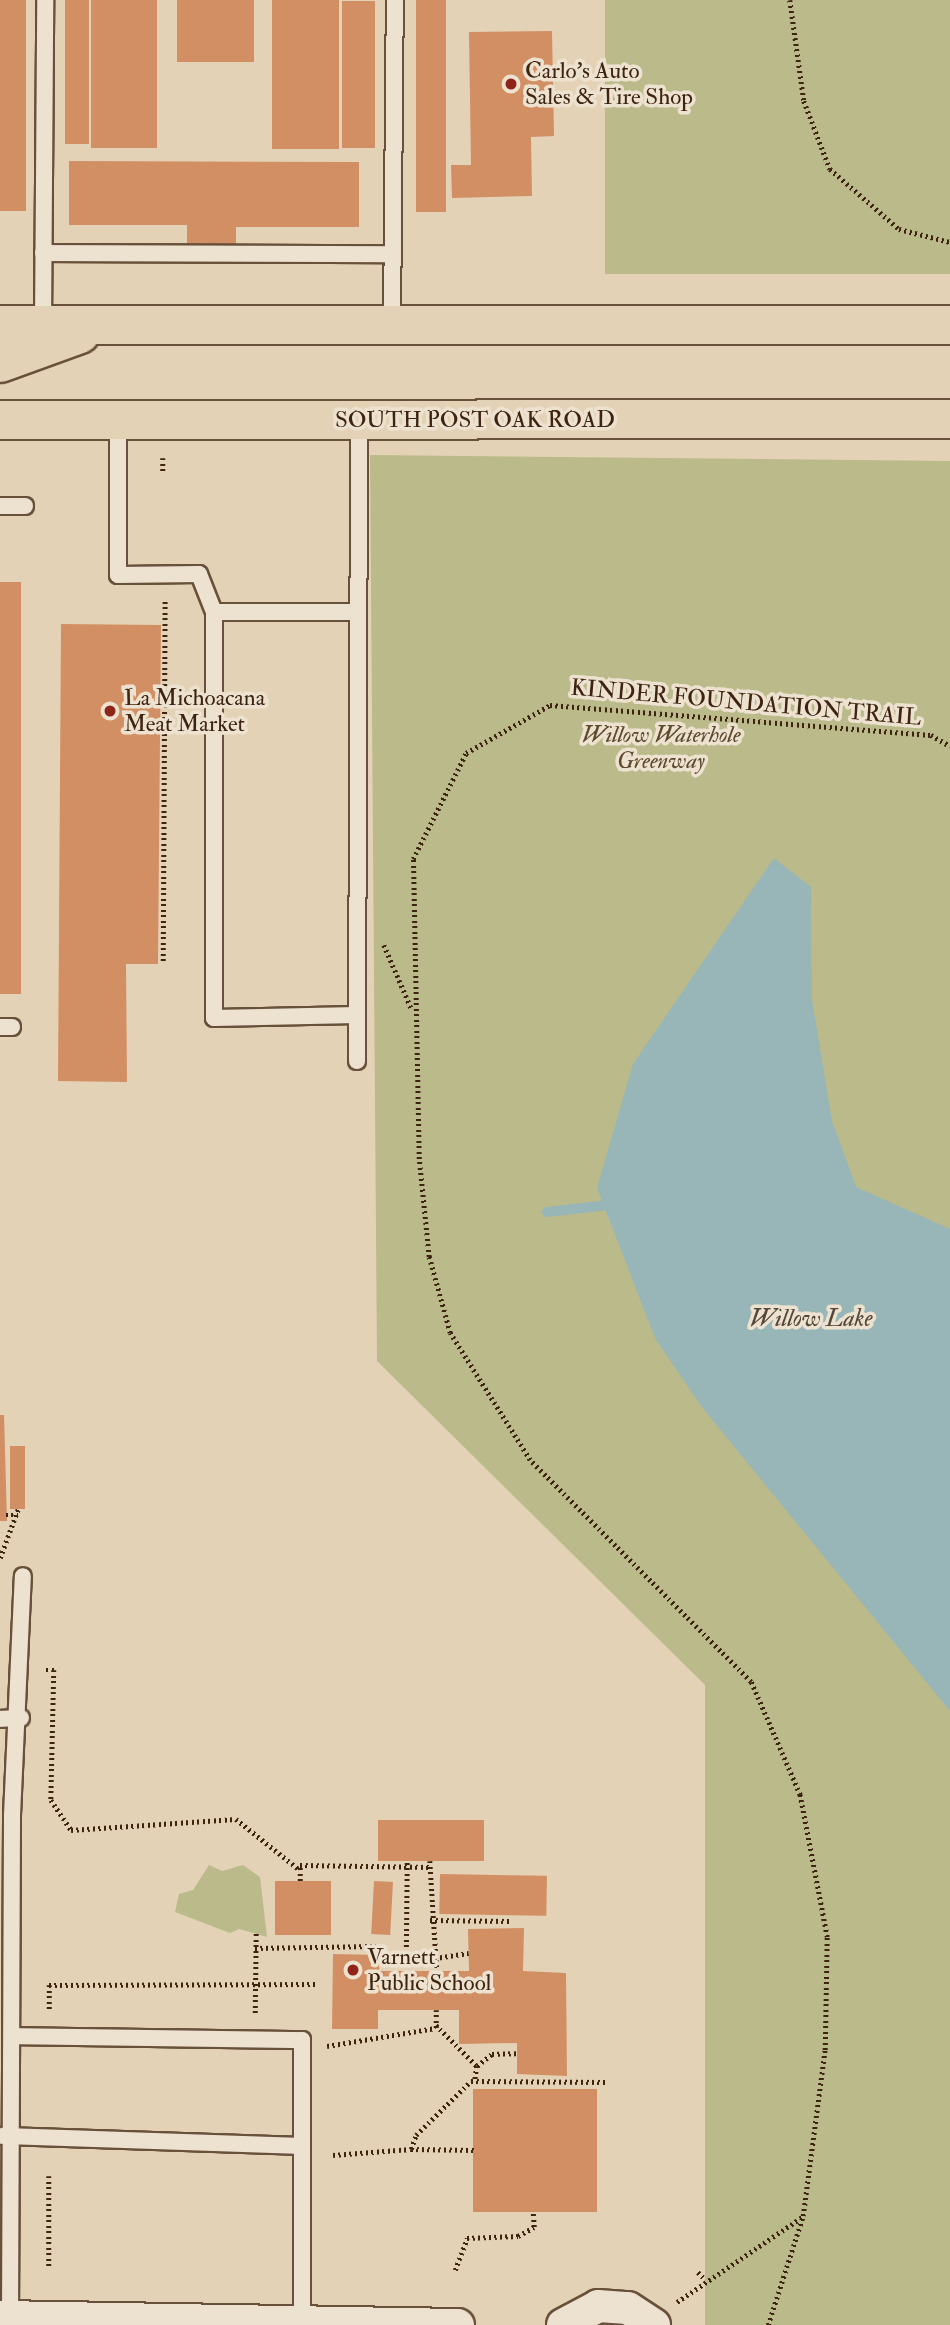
<!DOCTYPE html>
<html>
<head>
<meta charset="utf-8">
<style>
	body { margin:0 }
	#map { position:relative; width:950px; height:2325px; overflow:hidden; background:#e4d2b6; font-family:"IM FELL Double Pica",serif }
	div>[style] { position:absolute }
	[style*='--x'] { left:calc(var(--x)*1px); top:calc(var(--y)*1px); width:calc(var(--w)*1px); rotate:calc(var(--a)*1deg) }
	.green>* { inset:0; background:#baba8a; transform-origin:0 0 }
	.water>* { inset:0; background:#98b5b7 }
	.stream>* { height:10px; margin:-5px; padding:0 5px; transform-origin:5px; border-radius:5px; background:#98b5b7 }
	.building>* { inset:0; background:#d28f64; transform-origin:0 0 }
	.path>* { height:4.5px; margin-top:-2.25px; transform-origin:0; background:repeating-linear-gradient(90deg,#3e2410 0 2px,transparent 0 5.5px) }
	.roads { filter:drop-shadow(2px 0 #68503a) drop-shadow(-2px 0 #68503a) drop-shadow(0 2px #68503a) drop-shadow(0 -2px #68503a) }
	.service>* { height:16px; margin:-8px; padding:0 8px; transform-origin:8px; border-radius:8px; background:#ede2d0 }
	.minor>* { height:32px; margin:-16px; padding:0 16px; transform-origin:16px; border-radius:16px; background:#ede2d0 }
	.trunk>* { height:38px; margin:-19px; padding:0 19px; transform-origin:19px; border-radius:19px; background:#e4d2b6 }
	.dots>* { width:19px; height:19px; translate:-50% -50%; box-sizing:border-box; border:4px solid #ede2d0; border-radius:50% }
	span { translate:-50% -50%; white-space:nowrap; text-align:center; line-height:1.15; -webkit-text-stroke:7px #ede2d0; paint-order:stroke }
	.poi-label { font-size:23px; color:#3e2410 }
	.left { translate:0 -50%; text-align:left }
	.street-label { font-size:23px; color:#3e2410 }
	.park-label { font-size:23px; color:#5d4a2e; font-style:italic }
	.water-label { font-size:24px; color:#54483a; font-style:italic }
</style>
</head>
<body>
<div id="map">
	<div class="green">
		<div style="left:605px;top:0;width:345px;height:274px"></div>
		<div style="clip-path:polygon(370px 455px,950px 461px,950px 2325px,705px 2325px,705px 1685px,377px 1361px)"></div>
		<div style="clip-path:polygon(209px 1865px,222px 1871px,243px 1865px,260px 1877px,267px 1937px,239px 1929px,230px 1933px,175px 1912px,179px 1894px,193px 1890px)"></div>
	</div>
	<div class="water">
		<div style="clip-path:polygon(774px 858px,811px 887px,812px 1000px,832px 1121px,856px 1187px,950px 1229px,950px 1711px,701px 1406px,655px 1338px,597px 1188px,633px 1064px)"></div>
	</div>
	<div class="stream">
		<div style="--x:547;--y:1212;--w:70;--a:-6.5"></div>
	</div>
	<div class="building">
		<div style="left:0;top:0;width:26px;height:211px"></div>
		<div style="left:65px;top:0;width:24px;height:144px"></div>
		<div style="left:91px;top:0;width:66px;height:148px"></div>
		<div style="left:177px;top:0;width:77px;height:62px"></div>
		<div style="left:272px;top:0;width:67px;height:149px"></div>
		<div style="left:416px;top:0;width:30px;height:212px"></div>
		<div style="left:342px;top:1px;width:33px;height:147px"></div>
		<div style="clip-path:polygon(552px 31px,554px 136px,531px 137px,532px 196px,452px 198px,451px 165px,471px 165px,469px 32px)"></div>
		<div style="clip-path:polygon(69px 161px,359px 162px,359px 227px,236px 227px,236px 245px,187px 245px,187px 225px,69px 225px)"></div>
		<div style="left:0;top:582px;width:21px;height:412px"></div>
		<div style="clip-path:polygon(61px 624px,161px 625px,158px 964px,126px 964px,127px 1082px,58px 1081px)"></div>
		<div style="clip-path:polygon(0 1415px,4px 1415px,7px 1521px,0 1521px)"></div>
		<div style="left:10px;top:1446px;width:15px;height:63px"></div>
		<div style="left:378px;top:1820px;width:106px;height:41px"></div>
		<div style="left:440px;top:1874px;width:107px;height:40px;rotate:1deg"></div>
		<div style="left:275px;top:1881px;width:56px;height:54px"></div>
		<div style="left:374px;top:1881px;width:19px;height:53px;rotate:3deg"></div>
		<div style="clip-path:polygon(524px 1928px,523px 1971px,566px 1973px,567px 2076px,517px 2074px,517px 2043px,459px 2044px,459px 2010px,378px 2010px,378px 2029px,332px 2029px,333px 1954px,379px 1955px,379px 1971px,469px 1971px,468px 1929px)"></div>
		<div style="left:597px;top:2089px;width:123px;height:124px;rotate:90deg"></div>
	</div>
	<div class="path">
		<div style="--x:790;--y:0;--w:102;--a:82.1"></div>
		<div style="--x:804;--y:101;--w:73;--a:69.1"></div>
		<div style="--x:830;--y:169;--w:91;--a:41"></div>
		<div style="--x:899;--y:229;--w:53;--a:14.3"></div>
		<div style="--x:163;--y:458;--w:15;--a:90"></div>
		<div style="--x:384;--y:945;--w:71;--a:66.7"></div>
		<div style="--x:163;--y:961;--w:361;--a:-89.7"></div>
		<div style="--x:6;--y:1515;--w:12;--a:0"></div>
		<div style="--x:0;--y:1558;--w:52;--a:-69.8"></div>
		<div style="--x:46;--y:1670;--w:8;--a:0"></div>
		<div style="--x:54;--y:1670;--w:130;--a:91.3"></div>
		<div style="--x:51;--y:1800;--w:36;--a:56"></div>
		<div style="--x:71;--y:1830;--w:165;--a:-3.8"></div>
		<div style="--x:236;--y:1819;--w:82;--a:38.6"></div>
		<div style="--x:430;--y:1861;--w:110;--a:86.4"></div>
		<div style="--x:300;--y:1881;--w:16;--a:-90"></div>
		<div style="--x:300;--y:1865;--w:130;--a:0.9"></div>
		<div style="--x:430;--y:1920;--w:80;--a:0.7"></div>
		<div style="--x:255;--y:1948;--w:119;--a:-1"></div>
		<div style="--x:374;--y:1946;--w:21;--a:31"></div>
		<div style="--x:392;--y:1957;--w:37;--a:3"></div>
		<div style="--x:429;--y:1959;--w:40;--a:-8.5"></div>
		<div style="--x:406;--y:1958;--w:97;--a:-89.4"></div>
		<div style="--x:49;--y:2009;--w:24;--a:-90"></div>
		<div style="--x:49;--y:1985;--w:269;--a:-0.2"></div>
		<div style="--x:255;--y:2013;--w:80;--a:-89.3"></div>
		<div style="--x:436;--y:2025;--w:58;--a:45"></div>
		<div style="--x:477;--y:2066;--w:15;--a:98"></div>
		<div style="--x:327;--y:2046;--w:110;--a:-9.4"></div>
		<div style="--x:436;--y:2028;--w:18;--a:-90"></div>
		<div style="--x:477;--y:2066;--w:19;--a:-39"></div>
		<div style="--x:492;--y:2054;--w:25;--a:-2"></div>
		<div style="--x:411;--y:2149;--w:63;--a:0.9"></div>
		<div style="--x:333;--y:2155;--w:78;--a:-4.4"></div>
		<div style="--x:411;--y:2149;--w:15;--a:-70"></div>
		<div style="--x:416;--y:2135;--w:77;--a:-44.5"></div>
		<div style="--x:471;--y:2081;--w:135;--a:0.4"></div>
		<div style="--x:49;--y:2176;--w:91;--a:90"></div>
		<div style="--x:455;--y:2270;--w:34;--a:-69"></div>
		<div style="--x:467;--y:2238;--w:51;--a:-2.2"></div>
		<div style="--x:518;--y:2236;--w:18;--a:-29"></div>
		<div style="--x:534;--y:2227;--w:14;--a:-94"></div>
		<div style="--x:698;--y:2272;--w:10;--a:45"></div>
		<div style="--x:677;--y:2302;--w:151;--a:-34.2"></div>
		<div style="--x:768;--y:2325;--w:114;--a:-72.2"></div>
		<div style="--x:803;--y:2216;--w:167;--a:-82.5"></div>
		<div style="--x:825;--y:2050;--w:113;--a:-89"></div>
		<div style="--x:827;--y:1937;--w:145;--a:-100.8"></div>
		<div style="--x:800;--y:1795;--w:123;--a:-113.4"></div>
		<div style="--x:751;--y:1682;--w:313;--a:-134.9"></div>
		<div style="--x:530;--y:1460;--w:150;--a:-122.2"></div>
		<div style="--x:450;--y:1333;--w:79;--a:-105.4"></div>
		<div style="--x:429;--y:1257;--w:99;--a:-95.8"></div>
		<div style="--x:419;--y:1159;--w:300;--a:-91.1"></div>
		<div style="--x:413;--y:859;--w:119;--a:-63.4"></div>
		<div style="--x:466;--y:753;--w:97;--a:-29.7"></div>
		<div style="--x:550;--y:705;--w:382;--a:4.5"></div>
		<div style="--x:931;--y:735;--w:22;--a:30"></div>
	</div>
	<div class="roads">
		<div class="service">
			<div style="--x:43;--y:253;--w:349;--a:0.2"></div>
			<div style="--x:43;--y:325;--w:325;--a:-89.6"></div>
			<div style="--x:392;--y:325;--w:325;--a:-89.5"></div>
			<div style="--x:118;--y:420;--w:155;--a:90"></div>
			<div style="--x:118;--y:575;--w:81;--a:-0.7"></div>
			<div style="--x:199;--y:574;--w:41;--a:68.5"></div>
			<div style="--x:214;--y:612;--w:406;--a:90"></div>
			<div style="--x:214;--y:1018;--w:143;--a:-1.2"></div>
			<div style="--x:0;--y:506;--w:25;--a:0"></div>
			<div style="--x:214;--y:612;--w:144;--a:0"></div>
			<div style="--x:0;--y:1027;--w:12;--a:0"></div>
			<div style="--x:357;--y:1061;--w:641;--a:-89.82"></div>
			<div style="--x:0;--y:1719;--w:21;--a:-3"></div>
			<div style="--x:12;--y:2036;--w:290;--a:0.8"></div>
			<div style="--x:302;--y:2040;--w:281;--a:90"></div>
			<div style="--x:2;--y:2136;--w:300;--a:1.9"></div>
			<div style="--x:10;--y:2318;--w:503;--a:-89.77"></div>
			<div style="--x:12;--y:1815;--w:239;--a:-87.4"></div>
		</div>
		<div class="minor">
			<div style="--x:0;--y:2317;--w:458;--a:1"></div>
			<div style="--x:563;--y:2325;--w:40;--a:-28"></div>
			<div style="--x:598;--y:2306;--w:30;--a:4"></div>
			<div style="--x:628;--y:2308;--w:31;--a:33"></div>
		</div>
		<div class="trunk">
			<div style="--x:0;--y:325;--w:950;--a:0"></div>
			<div style="--x:0;--y:363;--w:85;--a:-19.9"></div>
			<div style="--x:0;--y:420;--w:950;--a:-0.06"></div>
		</div>
	</div>
	<div class="dots">
		<div style="left:511px;top:84px;background:#8f2418"></div>
		<div style="left:110px;top:711px;background:#8f2418"></div>
		<div style="left:353px;top:1970px;background:#8f2418"></div>
	</div>
	<div class="poi-label">
		<span class="left" style="left:525px;top:84px">Carlo's Auto<br>Sales &amp; Tire Shop</span>
		<span class="left" style="left:124px;top:711px">La Michoacana<br>Meat Market</span>
		<span class="left" style="left:367px;top:1970px">Varnett<br>Public School</span>
	</div>
	<div class="street-label">
		<span style="left:475px;top:420px">SOUTH POST OAK ROAD</span>
		<span style="left:746px;top:703px;rotate:5deg">KINDER FOUNDATION TRAIL</span>
	</div>
	<div class="park-label">
		<span style="left:661px;top:748px">Willow Waterhole<br>Greenway</span>
	</div>
	<div class="water-label">
		<span style="left:811px;top:1319px">Willow Lake</span>
	</div>
</div>
</body>
</html>
